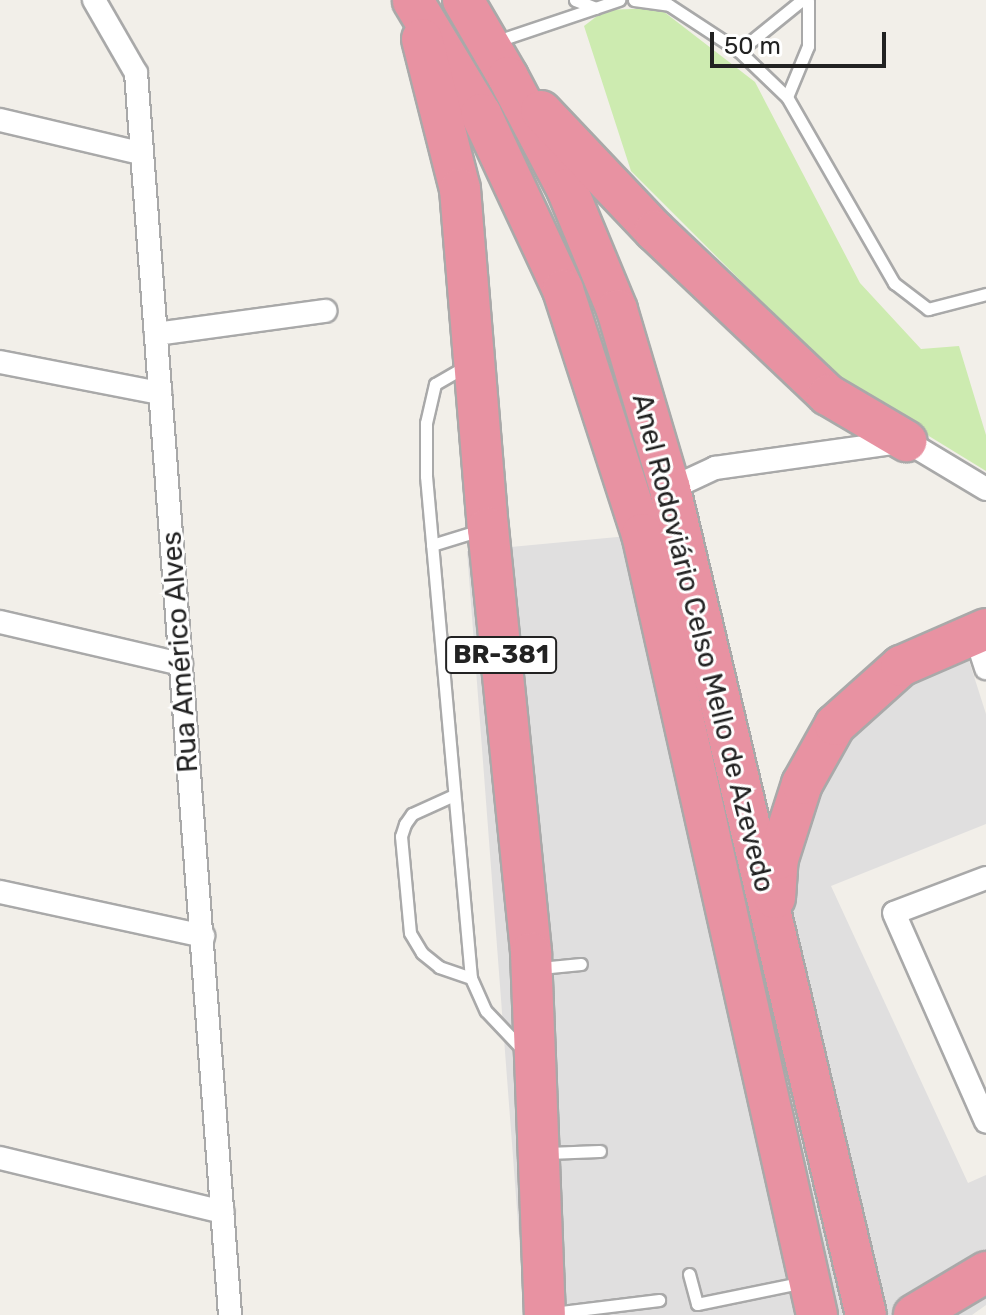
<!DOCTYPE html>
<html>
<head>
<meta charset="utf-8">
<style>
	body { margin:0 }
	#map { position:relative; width:986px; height:1315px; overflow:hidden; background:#f2efe9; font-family:Rubik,sans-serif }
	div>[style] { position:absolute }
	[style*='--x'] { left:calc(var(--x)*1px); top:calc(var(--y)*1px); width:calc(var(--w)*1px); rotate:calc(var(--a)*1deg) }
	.residential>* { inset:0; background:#e0dfdf }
	.grass>* { inset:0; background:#cdebb0 }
	.roads { filter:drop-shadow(2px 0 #a9a9a9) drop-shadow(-2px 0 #a9a9a9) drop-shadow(0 2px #a9a9a9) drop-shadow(0 -2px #a9a9a9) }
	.lane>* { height:11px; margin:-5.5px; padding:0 5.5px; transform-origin:5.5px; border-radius:5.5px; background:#fff }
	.street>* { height:22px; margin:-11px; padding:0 11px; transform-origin:11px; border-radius:11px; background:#fff }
	.highway>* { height:40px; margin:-20px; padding:0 20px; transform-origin:20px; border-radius:20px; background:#e892a2 }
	span { translate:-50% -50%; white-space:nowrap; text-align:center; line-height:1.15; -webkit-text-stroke:6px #fff; paint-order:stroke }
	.shield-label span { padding:2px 6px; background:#fff; border:2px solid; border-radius:6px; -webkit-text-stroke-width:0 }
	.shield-label { font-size:26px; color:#222; font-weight:700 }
	.street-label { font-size:28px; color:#222 }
	.scale { position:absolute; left:710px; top:32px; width:176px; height:36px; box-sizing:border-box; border:4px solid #222; border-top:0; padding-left:10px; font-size:24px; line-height:28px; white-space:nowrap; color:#222; -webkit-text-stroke:6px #fff; paint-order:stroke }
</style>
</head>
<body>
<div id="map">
	<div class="residential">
		<div style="clip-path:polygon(660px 533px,778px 920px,808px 809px,851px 727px,965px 648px,986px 714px,986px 824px,831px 886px,968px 1183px,986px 1175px,986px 1305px,972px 1315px,525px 1315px,467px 551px)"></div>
	</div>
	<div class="grass">
		<div style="clip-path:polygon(659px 8px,755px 82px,860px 283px,921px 349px,959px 346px,986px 435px,986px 471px,844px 384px,631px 171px,584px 26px,605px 10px)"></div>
	</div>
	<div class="roads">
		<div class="lane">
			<div style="--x:575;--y:0;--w:22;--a:21"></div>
			<div style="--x:634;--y:0;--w:35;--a:8"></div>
			<div style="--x:669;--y:5;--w:84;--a:33.3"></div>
			<div style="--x:739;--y:51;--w:66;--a:43.8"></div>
			<div style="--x:787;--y:97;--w:215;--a:60.1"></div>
			<div style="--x:894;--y:283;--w:43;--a:37.4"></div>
			<div style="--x:928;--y:309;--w:60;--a:-14.5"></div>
			<div style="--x:497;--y:41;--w:129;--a:-18.6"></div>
			<div style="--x:739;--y:51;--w:81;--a:-39"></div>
			<div style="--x:787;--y:97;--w:55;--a:-67.6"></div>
			<div style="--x:808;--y:46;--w:46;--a:-90"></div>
			<div style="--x:468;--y:365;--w:38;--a:150"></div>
			<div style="--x:435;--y:384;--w:40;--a:103"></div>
			<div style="--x:426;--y:423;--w:53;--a:90"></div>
			<div style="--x:426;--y:476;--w:504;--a:84.88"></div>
			<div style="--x:471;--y:978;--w:36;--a:66"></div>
			<div style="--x:486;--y:1011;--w:55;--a:46.5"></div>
			<div style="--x:432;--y:545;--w:51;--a:-17"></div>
			<div style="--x:454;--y:795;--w:46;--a:155.7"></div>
			<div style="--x:412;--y:814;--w:12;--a:125"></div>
			<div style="--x:405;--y:824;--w:13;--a:108"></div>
			<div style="--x:401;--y:836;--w:97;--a:84.7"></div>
			<div style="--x:410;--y:933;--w:23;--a:59"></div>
			<div style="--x:422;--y:953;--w:22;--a:39"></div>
			<div style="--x:439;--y:967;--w:34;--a:19"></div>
			<div style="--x:540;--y:968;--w:41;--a:-5.6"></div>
			<div style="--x:547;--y:1153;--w:53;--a:-2.2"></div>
			<div style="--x:689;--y:1274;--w:31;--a:75"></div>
			<div style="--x:697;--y:1304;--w:109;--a:-11.6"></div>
			<div style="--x:553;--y:1313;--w:107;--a:-7"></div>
		</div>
		<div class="street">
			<div style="--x:94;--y:0;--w:84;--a:60.1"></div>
			<div style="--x:136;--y:73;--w:1246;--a:85.67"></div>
			<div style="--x:0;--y:120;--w:144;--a:13.3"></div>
			<div style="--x:156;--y:334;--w:171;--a:-7.8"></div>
			<div style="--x:0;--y:362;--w:163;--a:11"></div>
			<div style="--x:670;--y:489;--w:50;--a:-25"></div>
			<div style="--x:715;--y:468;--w:193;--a:-8"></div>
			<div style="--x:906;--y:441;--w:93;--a:31"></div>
			<div style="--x:0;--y:622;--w:186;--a:13.1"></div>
			<div style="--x:975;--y:634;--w:36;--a:72"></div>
			<div style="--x:986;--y:878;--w:98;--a:159.2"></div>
			<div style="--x:894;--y:913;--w:228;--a:66.2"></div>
			<div style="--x:0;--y:892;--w:208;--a:12.2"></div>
			<div style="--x:0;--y:1158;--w:229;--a:13.6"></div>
		</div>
		<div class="highway">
			<div style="--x:463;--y:0;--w:89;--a:59.7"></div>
			<div style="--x:508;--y:77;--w:127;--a:62.2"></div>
			<div style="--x:567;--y:189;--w:131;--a:67.5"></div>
			<div style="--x:617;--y:310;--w:187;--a:73.5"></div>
			<div style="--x:670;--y:489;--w:849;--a:76.65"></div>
			<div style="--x:413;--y:1;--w:132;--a:59"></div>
			<div style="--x:481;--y:114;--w:194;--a:65"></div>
			<div style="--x:563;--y:290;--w:256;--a:72.1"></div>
			<div style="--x:642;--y:534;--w:800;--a:77.37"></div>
			<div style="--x:422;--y:39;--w:155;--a:75.8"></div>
			<div style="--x:460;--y:189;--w:340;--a:85.3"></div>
			<div style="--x:488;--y:528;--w:427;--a:84.2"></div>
			<div style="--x:531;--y:953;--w:362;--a:87.8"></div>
			<div style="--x:541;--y:111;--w:166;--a:46.5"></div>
			<div style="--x:655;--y:231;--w:238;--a:43.5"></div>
			<div style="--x:828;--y:395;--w:91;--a:30.5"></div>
			<div style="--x:775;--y:898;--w:39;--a:-86"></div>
			<div style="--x:778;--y:859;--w:79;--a:-72.3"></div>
			<div style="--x:802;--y:784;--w:68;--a:-60.8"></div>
			<div style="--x:835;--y:725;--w:89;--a:-41.8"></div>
			<div style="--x:901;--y:666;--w:93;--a:-23.5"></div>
			<div style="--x:914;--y:1315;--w:84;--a:-30.8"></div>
		</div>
	</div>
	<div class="shield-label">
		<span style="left:501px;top:655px">BR-381</span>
	</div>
	<div class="street-label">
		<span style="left:703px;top:643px;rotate:76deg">Anel Rodoviário Celso Mello de Azevedo</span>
		<span style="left:180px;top:652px;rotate:-94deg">Rua Américo Alves</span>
	</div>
	<div class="scale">50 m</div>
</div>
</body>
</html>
